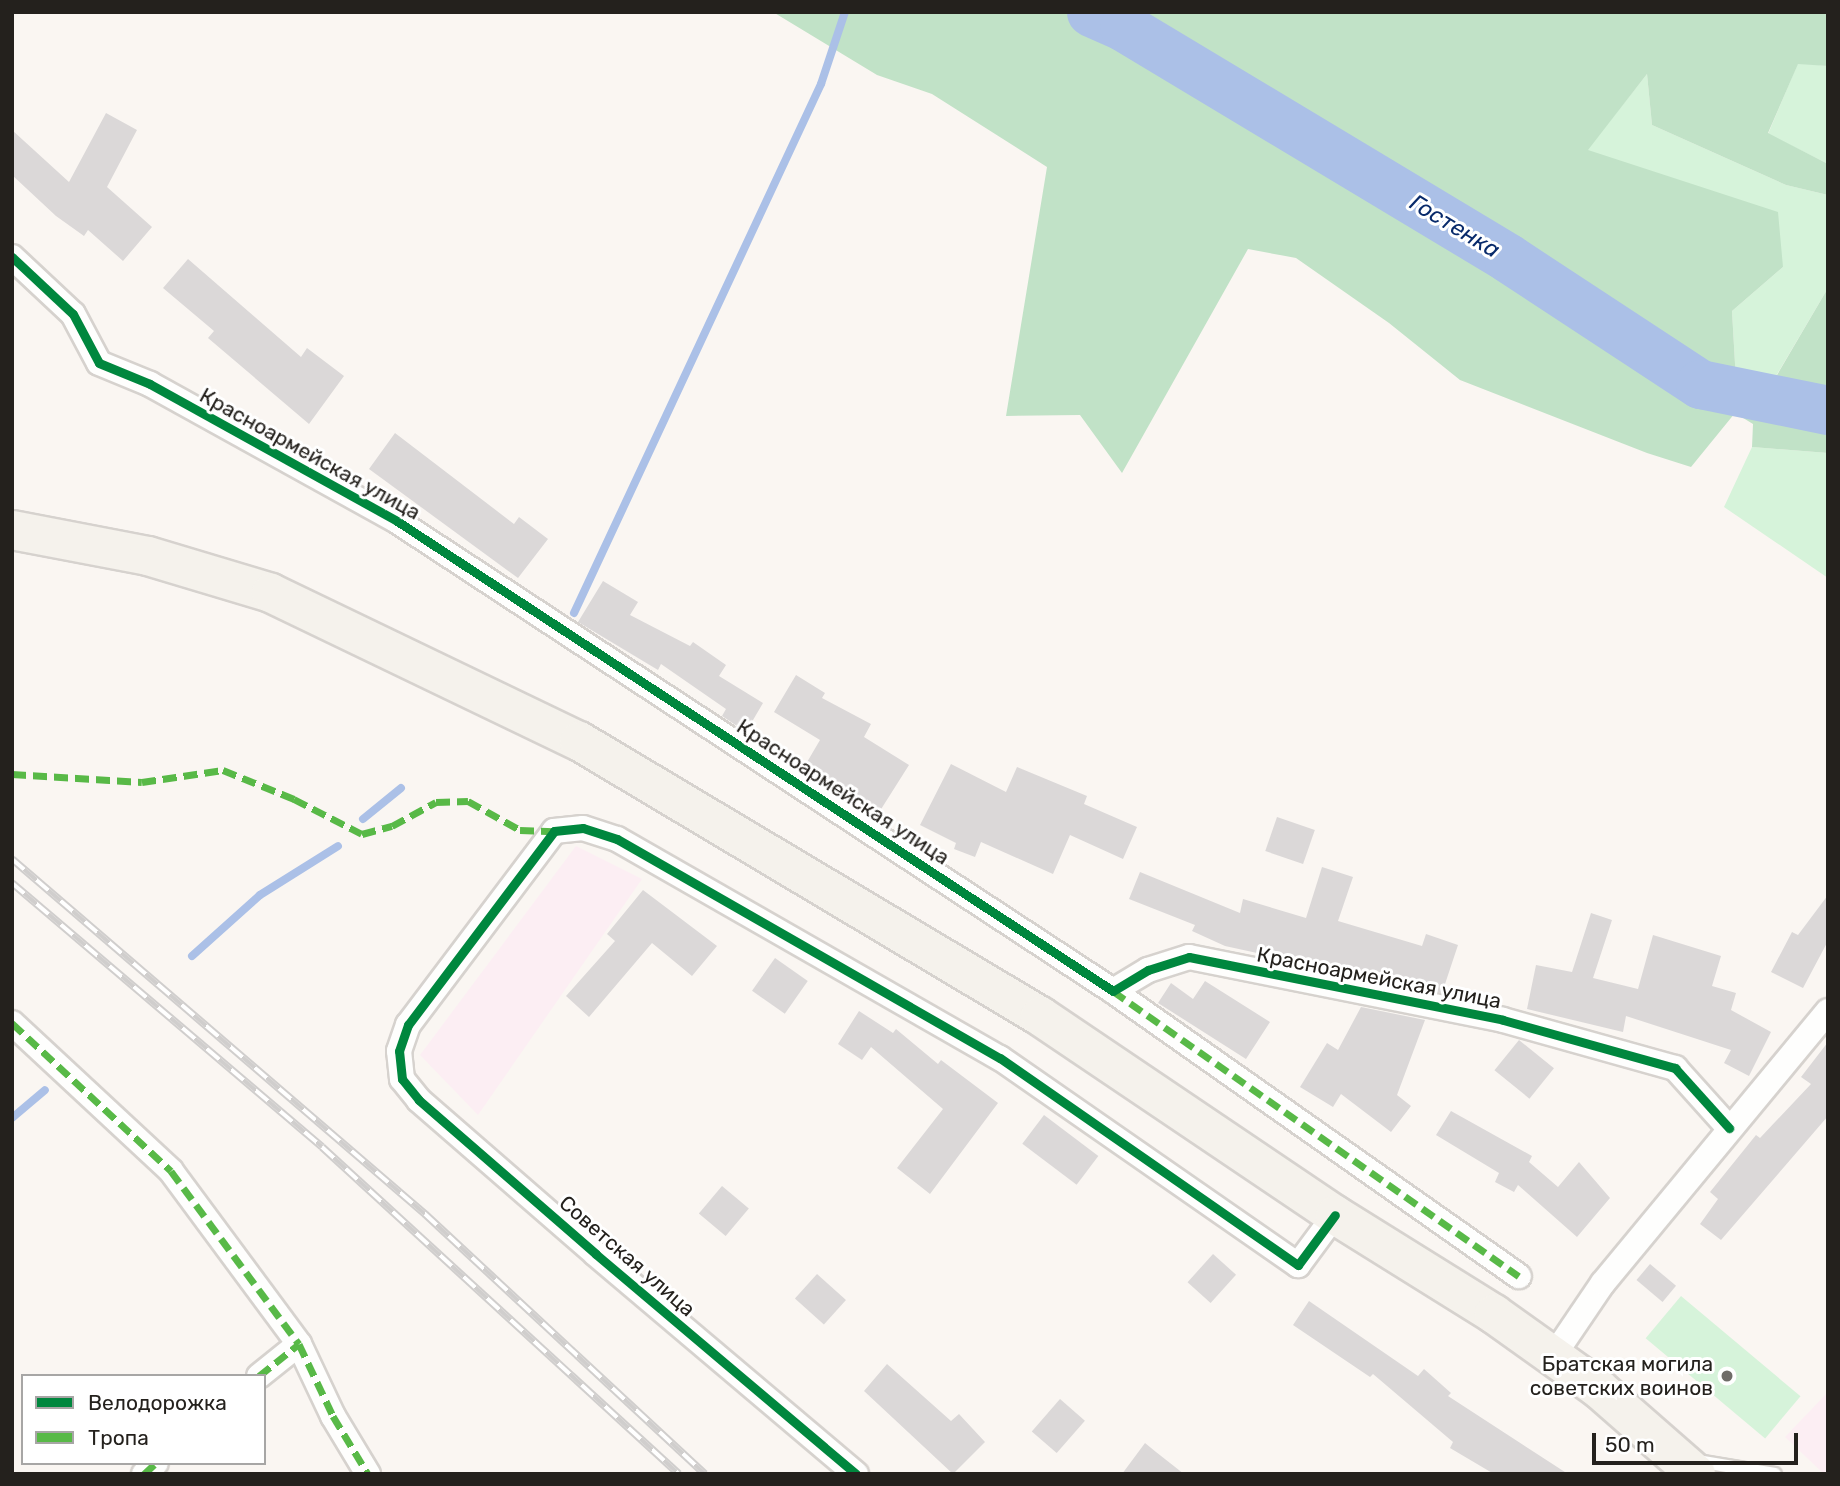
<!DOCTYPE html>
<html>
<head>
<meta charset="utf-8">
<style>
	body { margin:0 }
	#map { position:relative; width:1840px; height:1486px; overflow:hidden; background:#faf6f2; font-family:Rubik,sans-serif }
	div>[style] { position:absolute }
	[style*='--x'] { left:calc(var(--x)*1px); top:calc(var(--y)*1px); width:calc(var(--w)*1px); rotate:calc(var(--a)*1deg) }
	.commercial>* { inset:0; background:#fceef3 }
	.green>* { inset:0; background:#d6f3da; transform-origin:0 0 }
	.forest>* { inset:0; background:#c1e2c7 }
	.stream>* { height:8px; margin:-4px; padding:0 4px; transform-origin:4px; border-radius:4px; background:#abc0e7 }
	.river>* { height:49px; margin:-24.5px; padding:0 24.5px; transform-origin:24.5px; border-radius:24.5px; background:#abc0e7 }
	.building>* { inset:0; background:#dbd8d8; transform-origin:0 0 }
	.roads { filter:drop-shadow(2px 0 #d6d2ce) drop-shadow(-2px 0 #d6d2ce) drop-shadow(0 2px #d6d2ce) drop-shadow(0 -2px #d6d2ce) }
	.service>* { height:12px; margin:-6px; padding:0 6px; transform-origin:6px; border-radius:6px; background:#fefefd }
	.minor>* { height:24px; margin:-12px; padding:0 12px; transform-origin:12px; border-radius:12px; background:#fefefd }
	.primary>* { height:38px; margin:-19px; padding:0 19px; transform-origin:19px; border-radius:19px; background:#f5f2ec }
	.rail>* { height:8px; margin-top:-4px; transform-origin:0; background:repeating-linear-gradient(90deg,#fff 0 16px,#d0cecd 0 32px); box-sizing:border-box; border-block:2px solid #d0cecd }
	.quiet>* { height:7px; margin-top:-3.5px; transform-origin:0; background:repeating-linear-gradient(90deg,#58b947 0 14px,transparent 0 21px) }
	.cycleway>* { height:9px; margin:-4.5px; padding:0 4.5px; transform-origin:4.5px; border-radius:4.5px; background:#00873e }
	.dots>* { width:19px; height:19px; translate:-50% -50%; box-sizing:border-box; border:4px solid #fff; border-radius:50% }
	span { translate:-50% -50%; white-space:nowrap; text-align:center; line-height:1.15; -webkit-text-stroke:6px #fff; paint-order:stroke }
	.street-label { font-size:21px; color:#24211d }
	.poi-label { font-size:21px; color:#24211d }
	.right { translate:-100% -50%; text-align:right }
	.water-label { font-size:23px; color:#082a6b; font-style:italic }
	.frame { position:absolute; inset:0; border:14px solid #24211d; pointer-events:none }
	.legend { position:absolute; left:21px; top:1374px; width:245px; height:91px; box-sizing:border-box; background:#fff; border:2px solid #a7a6a5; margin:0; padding:9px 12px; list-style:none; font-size:21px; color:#24211d }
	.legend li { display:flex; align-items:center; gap:14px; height:35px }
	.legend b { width:35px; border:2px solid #a7a6a5 }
	.scale { position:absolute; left:1592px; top:1433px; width:206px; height:32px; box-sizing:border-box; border:4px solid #24211d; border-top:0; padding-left:9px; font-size:21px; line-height:24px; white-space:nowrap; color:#24211d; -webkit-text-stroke:5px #fff; paint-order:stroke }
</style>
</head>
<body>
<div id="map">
	<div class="commercial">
		<div style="clip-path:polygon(576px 846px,642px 879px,478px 1115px,420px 1055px)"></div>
		<div style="clip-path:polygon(1828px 1392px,1828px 1474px,1824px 1474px,1785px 1437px)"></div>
	</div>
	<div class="green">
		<div style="clip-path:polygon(1798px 63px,1828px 66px,1828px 164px,1768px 134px)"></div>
		<div style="clip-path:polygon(1647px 74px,1652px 125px,1786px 185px,1828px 195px,1828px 288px,1769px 388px,1736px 381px,1732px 311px,1783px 267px,1587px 150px)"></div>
		<div style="clip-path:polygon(1752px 447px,1828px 453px,1828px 578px,1724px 507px)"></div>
		<div style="left:1681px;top:1296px;width:156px;height:55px;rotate:40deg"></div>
	</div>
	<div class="forest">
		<div style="clip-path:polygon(773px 12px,1828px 12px,1828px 66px,1798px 64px,1768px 133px,1828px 164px,1828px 195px,1786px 185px,1652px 125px,1647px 74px,1588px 150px,1778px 212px,1783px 267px,1732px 311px,1736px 381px,1770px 387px,1828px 288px,1828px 453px,1752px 447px,1753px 424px,1735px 413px,1691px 467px,1647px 453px,1460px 380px,1389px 323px,1296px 258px,1248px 249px,1122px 473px,1080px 415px,1006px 416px,1047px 167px,932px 94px,877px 75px)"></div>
	</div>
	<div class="stream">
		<div style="--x:574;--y:613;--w:584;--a:-64.97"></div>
		<div style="--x:821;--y:84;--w:76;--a:-71.6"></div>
		<div style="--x:363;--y:819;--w:49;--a:-39.2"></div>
		<div style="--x:192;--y:956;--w:91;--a:-41.9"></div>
		<div style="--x:260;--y:895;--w:92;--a:-32.1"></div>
		<div style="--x:12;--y:1118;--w:43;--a:-40.3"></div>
	</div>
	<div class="river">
		<div style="--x:1091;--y:12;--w:36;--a:24"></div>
		<div style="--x:1124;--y:27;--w:448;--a:31"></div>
		<div style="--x:1508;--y:258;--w:230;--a:33.3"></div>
		<div style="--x:1700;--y:384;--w:131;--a:11.5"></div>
	</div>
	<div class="building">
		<div style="clip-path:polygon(106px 113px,137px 130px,107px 187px,152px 227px,123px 261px,88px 230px,84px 236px,56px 216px,12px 175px,12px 130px,69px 182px)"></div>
		<div style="clip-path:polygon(188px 259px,301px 357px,307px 348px,344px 376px,309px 424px,208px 338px,214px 331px,163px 288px)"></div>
		<div style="clip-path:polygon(395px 433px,514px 524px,519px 517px,548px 539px,518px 578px,369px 469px)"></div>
		<div style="clip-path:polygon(603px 581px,638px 602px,630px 615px,690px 646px,693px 642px,726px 665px,719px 676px,763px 703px,746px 732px,722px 716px,726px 709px,661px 664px,658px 670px,578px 622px)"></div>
		<div style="clip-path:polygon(796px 675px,825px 693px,822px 698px,871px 724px,864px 737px,909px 765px,878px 814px,803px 769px,820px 740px,774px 712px)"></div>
		<div style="clip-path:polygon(951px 764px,1006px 792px,1017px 767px,1087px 796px,1084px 804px,1137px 827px,1123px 859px,1070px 835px,1053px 874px,981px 842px,975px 857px,954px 849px,956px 843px,920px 825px)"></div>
		<div style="left:1277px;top:817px;width:40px;height:36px;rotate:19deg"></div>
		<div style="clip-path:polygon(1322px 867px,1353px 877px,1338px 921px,1422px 946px,1426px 934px,1458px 945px,1442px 993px,1225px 946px,1192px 931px,1195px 925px,1129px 899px,1140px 872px,1240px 913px,1243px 899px,1306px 918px)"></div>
		<div style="clip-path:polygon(643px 890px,717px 946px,692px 976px,652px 943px,589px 1017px,566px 996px,615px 941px,607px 934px)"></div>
		<div style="clip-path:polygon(1828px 895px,1828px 941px,1803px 988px,1771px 972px,1792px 932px,1798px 935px)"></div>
		<div style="clip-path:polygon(1591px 913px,1612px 920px,1593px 978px,1638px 989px,1653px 935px,1721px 956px,1712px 986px,1736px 993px,1731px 1010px,1771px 1032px,1749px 1076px,1724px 1063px,1731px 1050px,1626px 1016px,1623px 1032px,1527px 1009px,1536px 965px,1572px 972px)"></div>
		<div style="left:775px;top:958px;width:40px;height:40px;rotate:35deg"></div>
		<div style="clip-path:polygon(1205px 981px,1270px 1022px,1246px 1059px,1158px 1003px,1171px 983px,1193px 999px)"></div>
		<div style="clip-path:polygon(1361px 1007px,1425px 1020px,1397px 1095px,1411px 1106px,1391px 1132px,1341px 1094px,1333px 1107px,1300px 1087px,1327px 1043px,1338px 1050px)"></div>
		<div style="clip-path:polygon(859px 1011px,893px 1033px,896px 1029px,938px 1064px,941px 1060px,998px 1103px,930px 1194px,897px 1168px,943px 1109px,871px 1047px,862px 1060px,838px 1044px)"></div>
		<div style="left:1519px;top:1040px;width:45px;height:39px;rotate:39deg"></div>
		<div style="clip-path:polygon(1828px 1042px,1828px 1116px,1721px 1240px,1700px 1224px,1718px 1199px,1710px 1192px,1756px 1135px,1760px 1138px,1811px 1084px,1801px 1077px)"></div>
		<div style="clip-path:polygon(1451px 1111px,1532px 1156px,1529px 1162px,1558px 1187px,1579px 1162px,1610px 1198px,1577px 1237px,1518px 1185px,1514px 1192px,1495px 1182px,1499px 1173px,1436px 1135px)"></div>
		<div style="left:1044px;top:1115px;width:68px;height:36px;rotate:37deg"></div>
		<div style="left:722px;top:1186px;width:35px;height:36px;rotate:40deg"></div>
		<div style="left:1213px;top:1254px;width:31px;height:38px;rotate:42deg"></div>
		<div style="left:1650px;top:1264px;width:34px;height:21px;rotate:40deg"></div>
		<div style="left:817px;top:1274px;width:39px;height:33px;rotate:42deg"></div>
		<div style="clip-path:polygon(1309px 1301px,1418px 1376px,1424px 1369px,1451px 1393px,1448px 1396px,1568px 1474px,1494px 1474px,1450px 1448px,1453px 1442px,1373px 1374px,1370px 1377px,1293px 1325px)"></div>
		<div style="clip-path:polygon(887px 1364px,951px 1421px,959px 1414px,985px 1442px,953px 1474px,864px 1391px)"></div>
		<div style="left:1060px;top:1399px;width:33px;height:43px;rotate:41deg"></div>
		<div style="clip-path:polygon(1145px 1443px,1156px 1452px,1184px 1474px,1122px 1474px)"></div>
	</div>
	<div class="roads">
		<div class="service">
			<div style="--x:1697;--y:1461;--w:79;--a:9.5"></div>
		</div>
		<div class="minor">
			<div style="--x:12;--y:257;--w:83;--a:43.1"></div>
			<div style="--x:73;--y:314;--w:55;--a:62"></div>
			<div style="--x:99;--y:363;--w:55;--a:22.4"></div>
			<div style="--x:150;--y:384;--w:282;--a:29"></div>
			<div style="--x:397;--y:521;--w:856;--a:33.28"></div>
			<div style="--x:1113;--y:991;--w:41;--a:-31"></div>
			<div style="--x:1148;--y:970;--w:43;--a:-17.6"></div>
			<div style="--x:1189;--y:957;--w:320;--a:11.3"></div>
			<div style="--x:1503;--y:1020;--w:179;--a:15.6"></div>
			<div style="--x:1675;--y:1068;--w:81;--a:48"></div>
			<div style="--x:1113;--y:991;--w:496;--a:35.1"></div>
			<div style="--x:12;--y:1023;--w:217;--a:42.9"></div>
			<div style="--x:171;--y:1171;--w:215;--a:53.5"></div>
			<div style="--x:299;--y:1344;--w:80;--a:64.7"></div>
			<div style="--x:333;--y:1416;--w:68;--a:58.9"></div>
			<div style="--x:1554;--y:1355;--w:87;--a:-55.8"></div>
			<div style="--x:1603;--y:1283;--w:353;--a:-50.4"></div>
			<div style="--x:259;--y:1376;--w:51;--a:-38.7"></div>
			<div style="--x:144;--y:1474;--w:16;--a:-43"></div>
			<div style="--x:856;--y:1474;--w:341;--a:-139.8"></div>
			<div style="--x:596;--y:1254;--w:235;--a:-139"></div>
			<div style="--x:419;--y:1100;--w:27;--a:-129"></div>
			<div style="--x:402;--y:1079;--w:28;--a:-96"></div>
			<div style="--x:399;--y:1051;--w:28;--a:-71"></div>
			<div style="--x:408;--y:1025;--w:243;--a:-53"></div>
			<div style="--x:554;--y:831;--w:29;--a:-6"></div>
			<div style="--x:583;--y:828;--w:36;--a:18"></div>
			<div style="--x:617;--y:839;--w:441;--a:29.8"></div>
			<div style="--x:1000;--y:1058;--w:363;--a:34.8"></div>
			<div style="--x:1298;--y:1265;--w:62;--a:-53.5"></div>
		</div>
		<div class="primary">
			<div style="--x:12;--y:530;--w:138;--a:10.8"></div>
			<div style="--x:148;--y:556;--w:128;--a:16.7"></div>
			<div style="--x:271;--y:593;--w:342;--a:25.7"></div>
			<div style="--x:579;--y:741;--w:537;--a:30.82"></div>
			<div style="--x:1040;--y:1016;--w:356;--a:34"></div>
			<div style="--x:1335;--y:1215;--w:187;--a:31.9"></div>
			<div style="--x:1494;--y:1314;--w:129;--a:35.5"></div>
			<div style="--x:1599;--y:1389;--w:129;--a:41.2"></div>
		</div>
	</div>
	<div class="rail">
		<div style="--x:12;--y:859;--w:545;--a:40.68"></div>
		<div style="--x:425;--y:1214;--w:382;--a:42.9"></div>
		<div style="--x:12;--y:883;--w:407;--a:40.4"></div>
		<div style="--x:322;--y:1147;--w:484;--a:42.5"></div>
	</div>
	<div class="quiet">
		<div style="--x:12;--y:774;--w:130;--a:3.5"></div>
		<div style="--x:142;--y:782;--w:82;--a:-8.4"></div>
		<div style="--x:223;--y:770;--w:77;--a:22.2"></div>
		<div style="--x:294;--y:799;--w:76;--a:27.2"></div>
		<div style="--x:362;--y:834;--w:31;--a:-15"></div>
		<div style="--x:392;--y:826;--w:50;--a:-28.6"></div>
		<div style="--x:436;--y:802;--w:32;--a:-2"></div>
		<div style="--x:468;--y:801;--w:60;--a:29.1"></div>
		<div style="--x:520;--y:830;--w:34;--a:2"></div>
		<div style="--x:1113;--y:991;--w:496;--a:35.1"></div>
		<div style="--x:12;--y:1023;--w:217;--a:42.9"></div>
		<div style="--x:171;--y:1171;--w:215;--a:53.5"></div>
		<div style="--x:299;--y:1344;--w:80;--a:64.7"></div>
		<div style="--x:333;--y:1416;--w:68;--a:58.9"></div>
		<div style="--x:259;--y:1376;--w:51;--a:-38.7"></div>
		<div style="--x:144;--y:1474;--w:16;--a:-43"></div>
	</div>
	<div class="cycleway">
		<div style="--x:12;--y:257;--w:83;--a:43.1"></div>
		<div style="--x:73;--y:314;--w:55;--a:62"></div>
		<div style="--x:99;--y:363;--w:55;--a:22.4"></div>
		<div style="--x:150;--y:384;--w:282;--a:29"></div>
		<div style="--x:397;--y:521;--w:856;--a:33.28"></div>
		<div style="--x:1113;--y:991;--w:41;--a:-31"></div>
		<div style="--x:1148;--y:970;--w:43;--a:-17.6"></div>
		<div style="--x:1189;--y:957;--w:320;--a:11.3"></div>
		<div style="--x:1503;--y:1020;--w:179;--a:15.6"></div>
		<div style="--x:1675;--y:1068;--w:81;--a:48"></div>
		<div style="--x:856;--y:1474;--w:341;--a:-139.8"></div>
		<div style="--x:596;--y:1254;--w:235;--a:-139"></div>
		<div style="--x:419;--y:1100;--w:27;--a:-129"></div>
		<div style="--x:402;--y:1079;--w:28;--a:-96"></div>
		<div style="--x:399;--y:1051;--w:28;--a:-71"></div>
		<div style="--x:408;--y:1025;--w:243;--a:-53"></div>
		<div style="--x:554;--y:831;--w:29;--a:-6"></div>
		<div style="--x:583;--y:828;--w:36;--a:18"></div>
		<div style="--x:617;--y:839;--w:441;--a:29.8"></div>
		<div style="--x:1000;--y:1058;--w:363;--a:34.8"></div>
		<div style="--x:1298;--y:1265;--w:62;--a:-53.5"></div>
	</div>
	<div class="dots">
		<div style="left:1727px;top:1376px;background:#6f6c68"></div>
	</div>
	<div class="street-label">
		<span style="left:310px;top:454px;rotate:29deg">Красноармейская улица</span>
		<span style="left:843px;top:792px;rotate:33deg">Красноармейская улица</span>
		<span style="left:1379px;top:978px;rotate:11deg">Красноармейская улица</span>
		<span style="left:627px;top:1256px;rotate:41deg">Советская улица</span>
	</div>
	<div class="poi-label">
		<span class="right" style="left:1713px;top:1376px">Братская могила<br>советских воинов</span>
	</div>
	<div class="water-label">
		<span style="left:1455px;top:226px;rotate:31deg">Гостенка</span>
	</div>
	<div class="frame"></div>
	<ul class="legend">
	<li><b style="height:9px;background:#00873e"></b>Велодорожка</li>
	<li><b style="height:9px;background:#58b947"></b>Тропа</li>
	</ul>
	<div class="scale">50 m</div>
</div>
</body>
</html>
